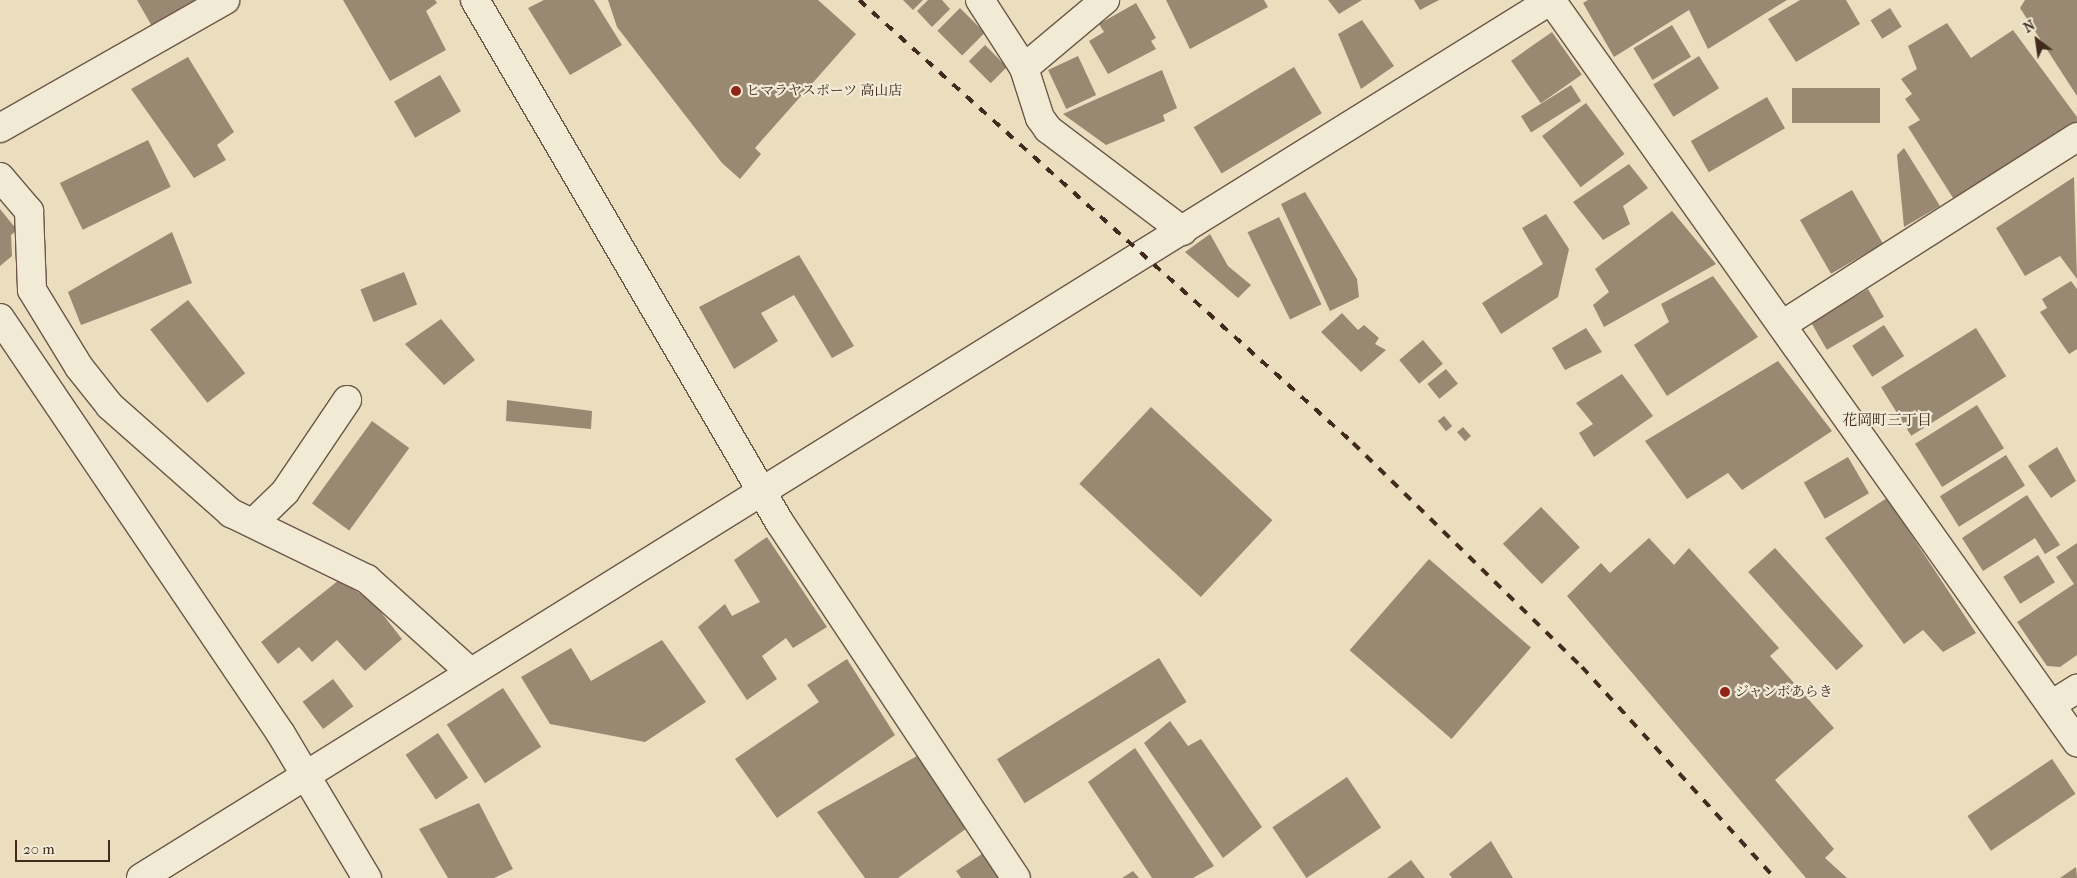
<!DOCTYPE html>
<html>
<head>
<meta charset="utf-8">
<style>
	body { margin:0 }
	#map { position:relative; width:2077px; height:878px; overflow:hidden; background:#eadebf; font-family:"IM FELL French Canon","Noto Serif JP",serif }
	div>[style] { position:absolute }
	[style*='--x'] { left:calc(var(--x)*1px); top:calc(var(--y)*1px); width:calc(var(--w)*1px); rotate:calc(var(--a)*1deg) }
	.building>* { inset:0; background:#998872; transform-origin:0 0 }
	.roads { filter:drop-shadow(1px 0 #6c5747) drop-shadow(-1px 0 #6c5747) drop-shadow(0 1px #6c5747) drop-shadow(0 -1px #6c5747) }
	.minor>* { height:28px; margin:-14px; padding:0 14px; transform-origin:14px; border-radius:14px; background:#f1ead5 }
	.rail>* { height:4px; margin-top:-2px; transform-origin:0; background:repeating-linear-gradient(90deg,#422a1f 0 9px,transparent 0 18px) }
	.dots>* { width:14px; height:14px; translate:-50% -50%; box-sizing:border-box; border:2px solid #f1ead5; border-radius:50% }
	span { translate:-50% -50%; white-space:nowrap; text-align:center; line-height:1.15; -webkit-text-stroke:4.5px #f1ead5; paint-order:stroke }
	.poi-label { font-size:14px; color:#422a1f }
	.left { translate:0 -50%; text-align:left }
	.neighbourhood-label { font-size:15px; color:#422a1f }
	.north { position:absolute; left:2012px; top:15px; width:50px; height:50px; -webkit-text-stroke:4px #f1ead5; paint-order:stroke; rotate:330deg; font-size:14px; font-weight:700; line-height:20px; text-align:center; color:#422a1f }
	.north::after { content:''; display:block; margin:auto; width:18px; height:22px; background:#422a1f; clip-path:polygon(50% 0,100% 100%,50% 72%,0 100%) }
	.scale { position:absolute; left:15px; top:840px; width:95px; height:22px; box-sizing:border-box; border:2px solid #422a1f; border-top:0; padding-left:6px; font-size:15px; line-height:18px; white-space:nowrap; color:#422a1f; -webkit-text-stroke:4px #f1ead5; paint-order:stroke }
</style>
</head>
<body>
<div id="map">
	<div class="building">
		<div style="clip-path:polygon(137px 0,196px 0,200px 6px,157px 35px)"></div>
		<div style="clip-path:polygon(343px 0,435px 0,437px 3px,426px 11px,446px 50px,390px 81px)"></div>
		<div style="clip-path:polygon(544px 0,594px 0,622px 45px,570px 75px,528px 8px)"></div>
		<div style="clip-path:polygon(608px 0,818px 0,856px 34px,755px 148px,761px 154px,740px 179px,722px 163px,617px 27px)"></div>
		<div style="clip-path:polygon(903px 0,923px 0,913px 10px)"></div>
		<div style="clip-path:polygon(928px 0,942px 0,950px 9px,932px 27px,917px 11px)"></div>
		<div style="clip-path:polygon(1166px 0,1264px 0,1268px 7px,1190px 49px)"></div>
		<div style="clip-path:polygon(1328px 0,1362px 0,1339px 14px)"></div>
		<div style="clip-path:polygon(1414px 0,1439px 0,1420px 10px)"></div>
		<div style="clip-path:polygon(1588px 0,1787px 0,1708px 49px,1689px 10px,1614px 57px,1583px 3px)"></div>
		<div style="clip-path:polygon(1800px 0,1846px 0,1860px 24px,1796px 62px,1768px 19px)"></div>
		<div style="clip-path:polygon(2025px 0,2077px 0,2077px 96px,2020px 8px)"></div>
		<div style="clip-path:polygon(1136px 3px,1156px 38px,1151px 41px,1156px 49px,1108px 74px,1089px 41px,1104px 32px,1099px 24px)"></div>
		<div style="left:960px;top:8px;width:35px;height:32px;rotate:45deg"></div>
		<div style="left:1890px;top:8px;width:22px;height:23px;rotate:58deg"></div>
		<div style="clip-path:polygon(1362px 20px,1394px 66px,1361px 89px,1338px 34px)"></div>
		<div style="clip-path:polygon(1947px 23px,1971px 58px,2013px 30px,2077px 117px,2077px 127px,1955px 201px,1908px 127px,1920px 120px,1905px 99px,1912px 94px,1901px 79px,1917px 69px,1908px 46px)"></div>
		<div style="left:1672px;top:25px;width:37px;height:45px;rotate:59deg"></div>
		<div style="left:1552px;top:32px;width:52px;height:50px;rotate:55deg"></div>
		<div style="left:985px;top:45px;width:31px;height:23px;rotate:45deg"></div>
		<div style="left:1078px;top:56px;width:43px;height:33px;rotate:65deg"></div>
		<div style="left:1699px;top:56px;width:38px;height:54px;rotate:58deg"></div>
		<div style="clip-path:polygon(188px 57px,234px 132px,217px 145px,226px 160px,194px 178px,131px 89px)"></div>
		<div style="left:1294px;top:67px;width:54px;height:117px;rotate:59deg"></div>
		<div style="clip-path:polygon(1162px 70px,1177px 108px,1163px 115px,1165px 121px,1106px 145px,1063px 114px)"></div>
		<div style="left:440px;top:75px;width:42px;height:53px;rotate:60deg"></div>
		<div style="left:1571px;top:85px;width:19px;height:59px;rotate:58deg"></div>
		<div style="left:1880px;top:88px;width:35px;height:88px;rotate:90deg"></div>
		<div style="left:1767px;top:97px;width:36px;height:88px;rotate:60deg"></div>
		<div style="left:1586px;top:103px;width:64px;height:55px;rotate:53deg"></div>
		<div style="left:148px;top:140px;width:52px;height:98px;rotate:64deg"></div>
		<div style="clip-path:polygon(1904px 148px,1940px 206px,1904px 227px,1897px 155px)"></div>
		<div style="clip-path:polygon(1629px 164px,1648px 188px,1623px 206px,1630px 224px,1603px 240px,1573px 202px)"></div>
		<div style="clip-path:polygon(2074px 177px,2077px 279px,2060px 256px,2025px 276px,1996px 228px)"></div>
		<div style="left:1852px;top:190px;width:62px;height:60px;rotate:60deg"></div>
		<div style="clip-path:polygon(1305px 192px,1357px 279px,1359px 297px,1330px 311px,1281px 204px)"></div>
		<div style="clip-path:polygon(0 209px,17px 230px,11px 235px,12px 256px,0 266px)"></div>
		<div style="clip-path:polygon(1672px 211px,1716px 264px,1604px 327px,1593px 305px,1609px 292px,1595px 269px)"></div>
		<div style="clip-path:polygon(1546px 214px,1569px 249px,1558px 297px,1501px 334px,1482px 303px,1543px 264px,1522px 228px)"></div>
		<div style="left:1279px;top:217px;width:97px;height:35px;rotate:64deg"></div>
		<div style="clip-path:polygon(172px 232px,192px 283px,81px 325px,68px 292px)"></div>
		<div style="clip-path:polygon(1210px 234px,1228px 266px,1251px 285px,1238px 298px,1185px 252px)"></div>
		<div style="clip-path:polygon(799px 255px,854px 346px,832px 358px,794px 295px,761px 313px,778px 341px,734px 369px,699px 307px)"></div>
		<div style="left:404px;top:272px;width:35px;height:47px;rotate:68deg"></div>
		<div style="clip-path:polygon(1713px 276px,1758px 337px,1667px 396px,1634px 345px,1669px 322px,1661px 304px)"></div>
		<div style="clip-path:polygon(2071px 281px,2077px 289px,2077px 349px,2069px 354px,2040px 312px,2047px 308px,2042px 299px)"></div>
		<div style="left:1868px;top:289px;width:32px;height:66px;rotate:60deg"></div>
		<div style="left:188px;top:300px;width:93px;height:48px;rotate:52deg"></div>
		<div style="clip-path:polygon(1342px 313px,1358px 330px,1364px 325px,1379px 338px,1375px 344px,1386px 350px,1361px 372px,1321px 332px)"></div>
		<div style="clip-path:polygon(441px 319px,475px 360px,444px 385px,405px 344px)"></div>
		<div style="left:1884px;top:325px;width:37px;height:38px;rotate:57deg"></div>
		<div style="clip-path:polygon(1586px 328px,1602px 352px,1565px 370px,1552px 348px)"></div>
		<div style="left:1976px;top:328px;width:57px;height:112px;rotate:58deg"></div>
		<div style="left:1423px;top:340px;width:31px;height:31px;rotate:50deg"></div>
		<div style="clip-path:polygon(1778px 361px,1832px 431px,1742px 490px,1728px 473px,1687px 499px,1645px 441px)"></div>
		<div style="left:1446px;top:369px;width:19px;height:24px;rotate:51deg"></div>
		<div style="clip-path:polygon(1622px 374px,1653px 416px,1594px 457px,1579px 433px,1593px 424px,1576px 403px)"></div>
		<div style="clip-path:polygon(507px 400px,592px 411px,591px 429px,506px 421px)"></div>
		<div style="left:1977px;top:405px;width:51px;height:73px;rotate:58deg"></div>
		<div style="left:1151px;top:407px;width:166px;height:105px;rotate:43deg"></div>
		<div style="left:1444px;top:416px;width:13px;height:8px;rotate:51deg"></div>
		<div style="left:372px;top:421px;width:46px;height:102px;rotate:36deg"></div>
		<div style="left:1463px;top:427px;width:12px;height:8px;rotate:48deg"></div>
		<div style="clip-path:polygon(2057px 447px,2076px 481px,2051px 498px,2028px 466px)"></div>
		<div style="left:2006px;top:455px;width:36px;height:78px;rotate:58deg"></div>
		<div style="left:1848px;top:457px;width:42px;height:51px;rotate:60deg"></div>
		<div style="clip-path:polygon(2027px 495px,2060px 545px,2045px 554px,2035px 538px,1983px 571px,1962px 538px)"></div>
		<div style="clip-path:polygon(1887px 498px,1976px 633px,1943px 652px,1923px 630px,1904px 644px,1825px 538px)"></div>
		<div style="left:1541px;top:507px;width:56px;height:53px;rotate:46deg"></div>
		<div style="clip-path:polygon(767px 537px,827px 627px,793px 648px,786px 638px,762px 656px,777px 679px,747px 700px,698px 627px,725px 604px,732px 616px,760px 602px,734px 560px)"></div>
		<div style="clip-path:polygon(1649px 538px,1674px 565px,1689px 548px,1779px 648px,1770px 656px,1834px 728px,1775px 780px,1834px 849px,1825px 858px,1847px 878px,1806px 878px,1567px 596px,1601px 563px,1610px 573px)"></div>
		<div style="clip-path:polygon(2077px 543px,2077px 655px,2060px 667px,2047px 666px,2017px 622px,2074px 584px,2056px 557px)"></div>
		<div style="left:1775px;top:548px;width:132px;height:36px;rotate:48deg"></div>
		<div style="left:2038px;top:555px;width:32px;height:41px;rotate:58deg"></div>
		<div style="left:1429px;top:559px;width:135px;height:121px;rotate:41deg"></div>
		<div style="clip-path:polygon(339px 580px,373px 602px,402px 639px,365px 671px,337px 640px,312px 662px,299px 647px,278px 664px,261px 642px)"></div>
		<div style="clip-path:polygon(662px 640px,706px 702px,645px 742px,550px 724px,521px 677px,571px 648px,591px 681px)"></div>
		<div style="left:1159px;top:658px;width:52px;height:191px;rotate:58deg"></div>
		<div style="clip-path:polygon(847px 659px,895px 735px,777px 818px,735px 759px,819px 702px,807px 685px)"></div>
		<div style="left:333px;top:679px;width:34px;height:38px;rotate:53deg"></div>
		<div style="left:503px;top:688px;width:70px;height:67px;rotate:57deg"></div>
		<div style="clip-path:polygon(1170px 721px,1188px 746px,1201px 739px,1262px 827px,1223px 858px,1144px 743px)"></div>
		<div style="left:438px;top:733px;width:54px;height:39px;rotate:56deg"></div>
		<div style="clip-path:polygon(1135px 748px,1214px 866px,1193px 878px,1152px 878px,1088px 782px)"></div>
		<div style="clip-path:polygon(917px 756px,967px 828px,898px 878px,865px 878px,817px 812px)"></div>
		<div style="left:2052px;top:759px;width:42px;height:102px;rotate:56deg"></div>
		<div style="left:1347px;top:777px;width:61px;height:90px;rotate:56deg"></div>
		<div style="clip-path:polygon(479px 803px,513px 869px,494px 878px,448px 878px,419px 829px)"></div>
		<div style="clip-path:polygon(1491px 841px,1513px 878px,1452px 878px,1449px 874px)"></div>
		<div style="clip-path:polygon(985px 852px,1004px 878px,961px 878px,956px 871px)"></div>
		<div style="clip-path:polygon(1411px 860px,1425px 878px,1387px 878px)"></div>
		<div style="clip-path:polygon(2076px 867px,2077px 878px,2060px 878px)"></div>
		<div style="clip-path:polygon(1133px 871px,1139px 878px,1122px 878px)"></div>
	</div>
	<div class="roads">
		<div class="minor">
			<div style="--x:475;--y:0;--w:605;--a:59.75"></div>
			<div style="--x:780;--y:523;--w:426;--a:56.4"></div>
			<div style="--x:980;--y:0;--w:81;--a:57.1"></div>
			<div style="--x:1024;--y:68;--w:52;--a:72.3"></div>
			<div style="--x:1040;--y:118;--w:14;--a:54"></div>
			<div style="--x:1048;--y:129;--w:169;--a:37.1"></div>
			<div style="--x:1551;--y:0;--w:910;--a:54.67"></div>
			<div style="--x:1024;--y:68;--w:106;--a:-40"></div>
			<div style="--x:0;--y:128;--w:259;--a:-29.6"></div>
			<div style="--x:0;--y:177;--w:45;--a:49.5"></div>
			<div style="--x:29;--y:211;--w:79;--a:87.8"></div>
			<div style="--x:32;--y:290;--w:90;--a:58.6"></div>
			<div style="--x:79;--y:367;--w:50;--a:51.5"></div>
			<div style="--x:110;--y:406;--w:162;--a:41.5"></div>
			<div style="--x:231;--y:513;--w:151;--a:25.9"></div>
			<div style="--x:367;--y:579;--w:137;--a:42"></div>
			<div style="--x:0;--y:318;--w:502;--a:55.96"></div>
			<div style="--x:281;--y:734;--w:168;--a:59.2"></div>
			<div style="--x:1782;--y:325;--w:350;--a:-32.5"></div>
			<div style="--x:253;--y:523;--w:45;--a:-44.1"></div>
			<div style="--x:285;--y:492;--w:111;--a:-56"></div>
			<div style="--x:2051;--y:705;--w:31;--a:-32"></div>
			<div style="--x:141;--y:878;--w:1661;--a:-31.91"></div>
		</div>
	</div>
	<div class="rail">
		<div style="--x:859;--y:0;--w:664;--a:41.88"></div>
		<div style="--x:1353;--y:443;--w:320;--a:44.4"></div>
		<div style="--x:1582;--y:667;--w:286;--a:47.6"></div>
	</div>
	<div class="dots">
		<div style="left:736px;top:91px;background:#8f2418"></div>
		<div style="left:1725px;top:692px;background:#8f2418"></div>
	</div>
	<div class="poi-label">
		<span class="left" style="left:746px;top:91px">ヒマラヤスポーツ 高山店</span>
		<span class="left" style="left:1735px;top:692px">ジャンボあらき</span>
	</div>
	<div class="neighbourhood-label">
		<span style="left:1887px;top:421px">花岡町三丁目</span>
	</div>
	<div class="north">N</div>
	<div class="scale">20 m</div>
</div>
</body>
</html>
